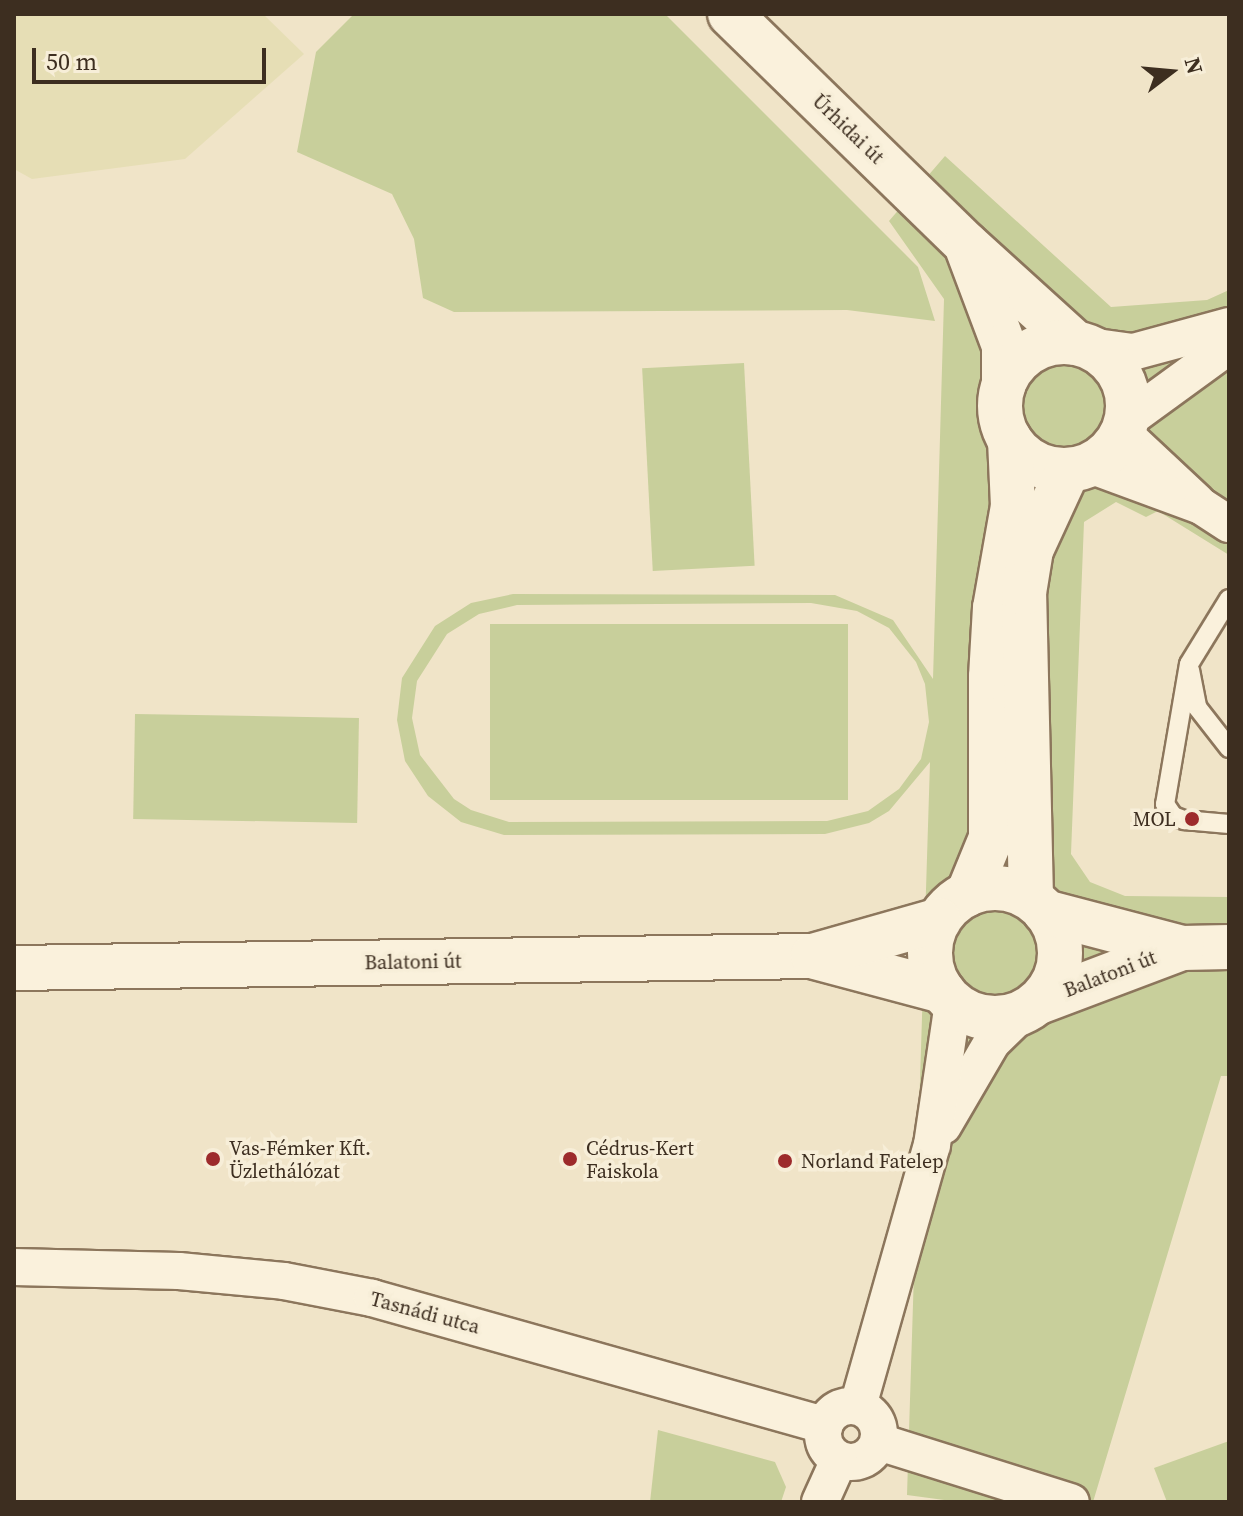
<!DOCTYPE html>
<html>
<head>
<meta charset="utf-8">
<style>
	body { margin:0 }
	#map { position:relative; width:1243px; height:1516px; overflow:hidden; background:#f0e4c8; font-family:"Source Serif 4",serif }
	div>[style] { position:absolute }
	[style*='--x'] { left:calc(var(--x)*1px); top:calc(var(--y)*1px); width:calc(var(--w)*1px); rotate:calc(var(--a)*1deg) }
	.farmland>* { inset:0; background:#e6deb5 }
	.green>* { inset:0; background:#c8cf9b; transform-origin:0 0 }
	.roads { filter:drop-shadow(2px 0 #8c765c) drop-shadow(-2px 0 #8c765c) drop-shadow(0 2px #8c765c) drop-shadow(0 -2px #8c765c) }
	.service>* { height:18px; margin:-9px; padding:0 9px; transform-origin:9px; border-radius:9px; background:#faf1dc }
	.minor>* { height:36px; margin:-18px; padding:0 18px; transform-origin:18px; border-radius:18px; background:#faf1dc }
	.minor>.ring { margin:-18px; padding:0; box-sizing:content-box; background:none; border:36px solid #faf1dc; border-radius:50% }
	.secondary>* { height:44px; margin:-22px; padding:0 22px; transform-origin:22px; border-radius:22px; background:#faf1dc }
	.secondary>.ring { margin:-22px; padding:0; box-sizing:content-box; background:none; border:44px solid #faf1dc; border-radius:50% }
	.dots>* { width:22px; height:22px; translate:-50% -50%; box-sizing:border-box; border:4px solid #f7eed8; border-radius:50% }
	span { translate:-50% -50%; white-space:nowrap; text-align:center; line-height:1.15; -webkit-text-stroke:7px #f7eed8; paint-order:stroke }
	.street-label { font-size:20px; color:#3d2e20 }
	.poi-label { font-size:20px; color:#3d2e20 }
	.right { translate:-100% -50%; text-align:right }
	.left { translate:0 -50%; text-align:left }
	.frame { position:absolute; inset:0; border:16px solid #3d2e20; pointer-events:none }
	.north { position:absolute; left:1131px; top:32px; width:80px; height:80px; -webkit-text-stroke:6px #f7eed8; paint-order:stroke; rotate:74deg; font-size:22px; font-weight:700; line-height:32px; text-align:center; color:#3d2e20 }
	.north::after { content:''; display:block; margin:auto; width:28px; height:36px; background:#3d2e20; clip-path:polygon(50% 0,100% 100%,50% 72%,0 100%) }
	.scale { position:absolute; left:32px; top:48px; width:234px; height:36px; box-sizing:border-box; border:4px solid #3d2e20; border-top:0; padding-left:10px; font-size:24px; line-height:28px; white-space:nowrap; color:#3d2e20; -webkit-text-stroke:6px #f7eed8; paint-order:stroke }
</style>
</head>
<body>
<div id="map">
	<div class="farmland">
		<div style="clip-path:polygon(14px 14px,263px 14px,304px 54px,185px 159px,32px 179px,14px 169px)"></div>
	</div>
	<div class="green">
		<div style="clip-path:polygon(354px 14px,665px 14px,918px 267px,935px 321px,847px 310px,454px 312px,423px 298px,414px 239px,392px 194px,297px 152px,316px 52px)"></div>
		<div style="clip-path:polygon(evenodd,945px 156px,1111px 307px,1207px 300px,1229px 290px,1229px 555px,1158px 511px,1146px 517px,1116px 502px,1084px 522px,1071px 854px,1090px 882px,1125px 896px,1229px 897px,1229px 1076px,1221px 1076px,1093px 1502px,959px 1502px,907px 1495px,930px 762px,889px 811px,869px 823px,825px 834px,504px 835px,461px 822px,428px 796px,405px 761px,397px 720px,402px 678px,435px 626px,471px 603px,513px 594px,835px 595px,893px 620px,933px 679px,944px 299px,889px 221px,945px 156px,811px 603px,857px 611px,889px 628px,916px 662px,925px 684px,929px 722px,921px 759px,899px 789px,868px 811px,827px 821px,509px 822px,471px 810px,454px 799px,420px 755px,412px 718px,417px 681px,447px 634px,479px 614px,517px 605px,811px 603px)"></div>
		<div style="left:744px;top:363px;width:203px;height:102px;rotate:87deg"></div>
		<div style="left:490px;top:624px;width:358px;height:176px"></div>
		<div style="left:135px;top:714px;width:224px;height:105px;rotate:1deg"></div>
		<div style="clip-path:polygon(658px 1430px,775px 1462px,786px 1487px,781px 1502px,650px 1502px)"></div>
		<div style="clip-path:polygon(1229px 1441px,1229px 1502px,1167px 1502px,1154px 1468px)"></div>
	</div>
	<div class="roads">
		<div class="service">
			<div style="--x:1229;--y:599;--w:76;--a:121.6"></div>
			<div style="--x:1189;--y:664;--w:142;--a:99.7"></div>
			<div style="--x:1165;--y:804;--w:14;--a:56"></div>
			<div style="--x:1173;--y:816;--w:12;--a:20"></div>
			<div style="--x:1184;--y:820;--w:45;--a:5.1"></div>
			<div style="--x:1190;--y:670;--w:38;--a:79"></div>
			<div style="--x:1197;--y:707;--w:52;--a:52"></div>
		</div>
		<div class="minor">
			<div style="--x:1089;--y:346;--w:44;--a:7.8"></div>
			<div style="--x:1133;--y:352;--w:99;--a:-15.2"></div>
			<div style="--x:1126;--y:421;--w:127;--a:-36.1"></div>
			<div style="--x:1123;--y:433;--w:101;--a:43"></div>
			<div style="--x:1090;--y:465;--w:118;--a:20.3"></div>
			<div style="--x:1201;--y:506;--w:33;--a:33"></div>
			<div style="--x:943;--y:1126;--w:97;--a:-59.7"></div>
			<div style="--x:992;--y:1042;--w:43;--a:-44.1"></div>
			<div style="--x:14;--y:1267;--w:165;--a:1.4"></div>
			<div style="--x:179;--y:1271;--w:105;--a:5.4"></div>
			<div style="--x:284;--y:1281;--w:90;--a:10.9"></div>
			<div style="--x:372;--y:1298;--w:470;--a:15.7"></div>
			<div class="ring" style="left:823px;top:1406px;width:20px;height:20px"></div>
			<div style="--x:858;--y:1406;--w:271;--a:-74.2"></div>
			<div style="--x:932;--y:1145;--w:145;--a:-81.6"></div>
			<div style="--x:879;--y:1442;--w:201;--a:17.4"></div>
			<div style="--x:820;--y:1502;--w:46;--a:-65.7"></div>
		</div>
		<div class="secondary">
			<div style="--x:730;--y:14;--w:330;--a:44.3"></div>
			<div style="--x:966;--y:244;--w:147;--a:42.2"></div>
			<div style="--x:968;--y:250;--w:103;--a:69.4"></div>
			<div style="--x:1004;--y:346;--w:37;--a:90"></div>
			<div class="ring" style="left:1000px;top:342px;width:84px;height:84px"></div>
			<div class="ring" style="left:930px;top:888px;width:86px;height:86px"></div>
			<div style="--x:968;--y:894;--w:61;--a:-67.7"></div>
			<div style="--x:991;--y:838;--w:161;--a:-90"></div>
			<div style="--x:991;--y:677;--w:69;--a:-86.7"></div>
			<div style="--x:995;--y:608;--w:104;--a:-80"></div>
			<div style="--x:1013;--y:506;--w:66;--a:-92.6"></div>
			<div style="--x:1031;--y:898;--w:305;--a:-91.3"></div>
			<div style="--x:1024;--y:593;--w:44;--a:-80.8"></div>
			<div style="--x:1031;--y:550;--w:88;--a:-65.2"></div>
			<div style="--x:1045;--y:912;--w:142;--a:14.7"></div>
			<div style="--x:1182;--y:948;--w:47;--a:-1.2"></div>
			<div style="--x:815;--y:957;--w:132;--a:14.9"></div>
			<div style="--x:14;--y:968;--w:799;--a:-0.86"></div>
			<div style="--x:813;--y:956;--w:131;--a:-15.9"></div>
			<div style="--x:1039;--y:1002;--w:153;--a:-20.7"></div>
		</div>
	</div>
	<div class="dots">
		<div style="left:1192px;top:819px;background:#9d2b2c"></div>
		<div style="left:213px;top:1159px;background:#9d2b2c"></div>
		<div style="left:570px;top:1159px;background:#9d2b2c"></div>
		<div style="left:785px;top:1161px;background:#9d2b2c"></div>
	</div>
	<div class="street-label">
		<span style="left:848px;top:129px;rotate:44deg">Úrhidai út</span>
		<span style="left:413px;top:962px;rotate:-1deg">Balatoni út</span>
		<span style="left:1110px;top:974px;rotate:-21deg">Balatoni út</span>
		<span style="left:425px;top:1313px;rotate:15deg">Tasnádi utca</span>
	</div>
	<div class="poi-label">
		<span class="right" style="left:1176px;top:819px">MOL</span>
		<span class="left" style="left:229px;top:1160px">Vas-Fémker Kft.<br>Üzlethálózat</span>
		<span class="left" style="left:586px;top:1160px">Cédrus-Kert<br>Faiskola</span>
		<span class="left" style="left:801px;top:1161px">Norland Fatelep</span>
	</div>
	<div class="frame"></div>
	<div class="north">N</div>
	<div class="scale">50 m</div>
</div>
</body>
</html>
